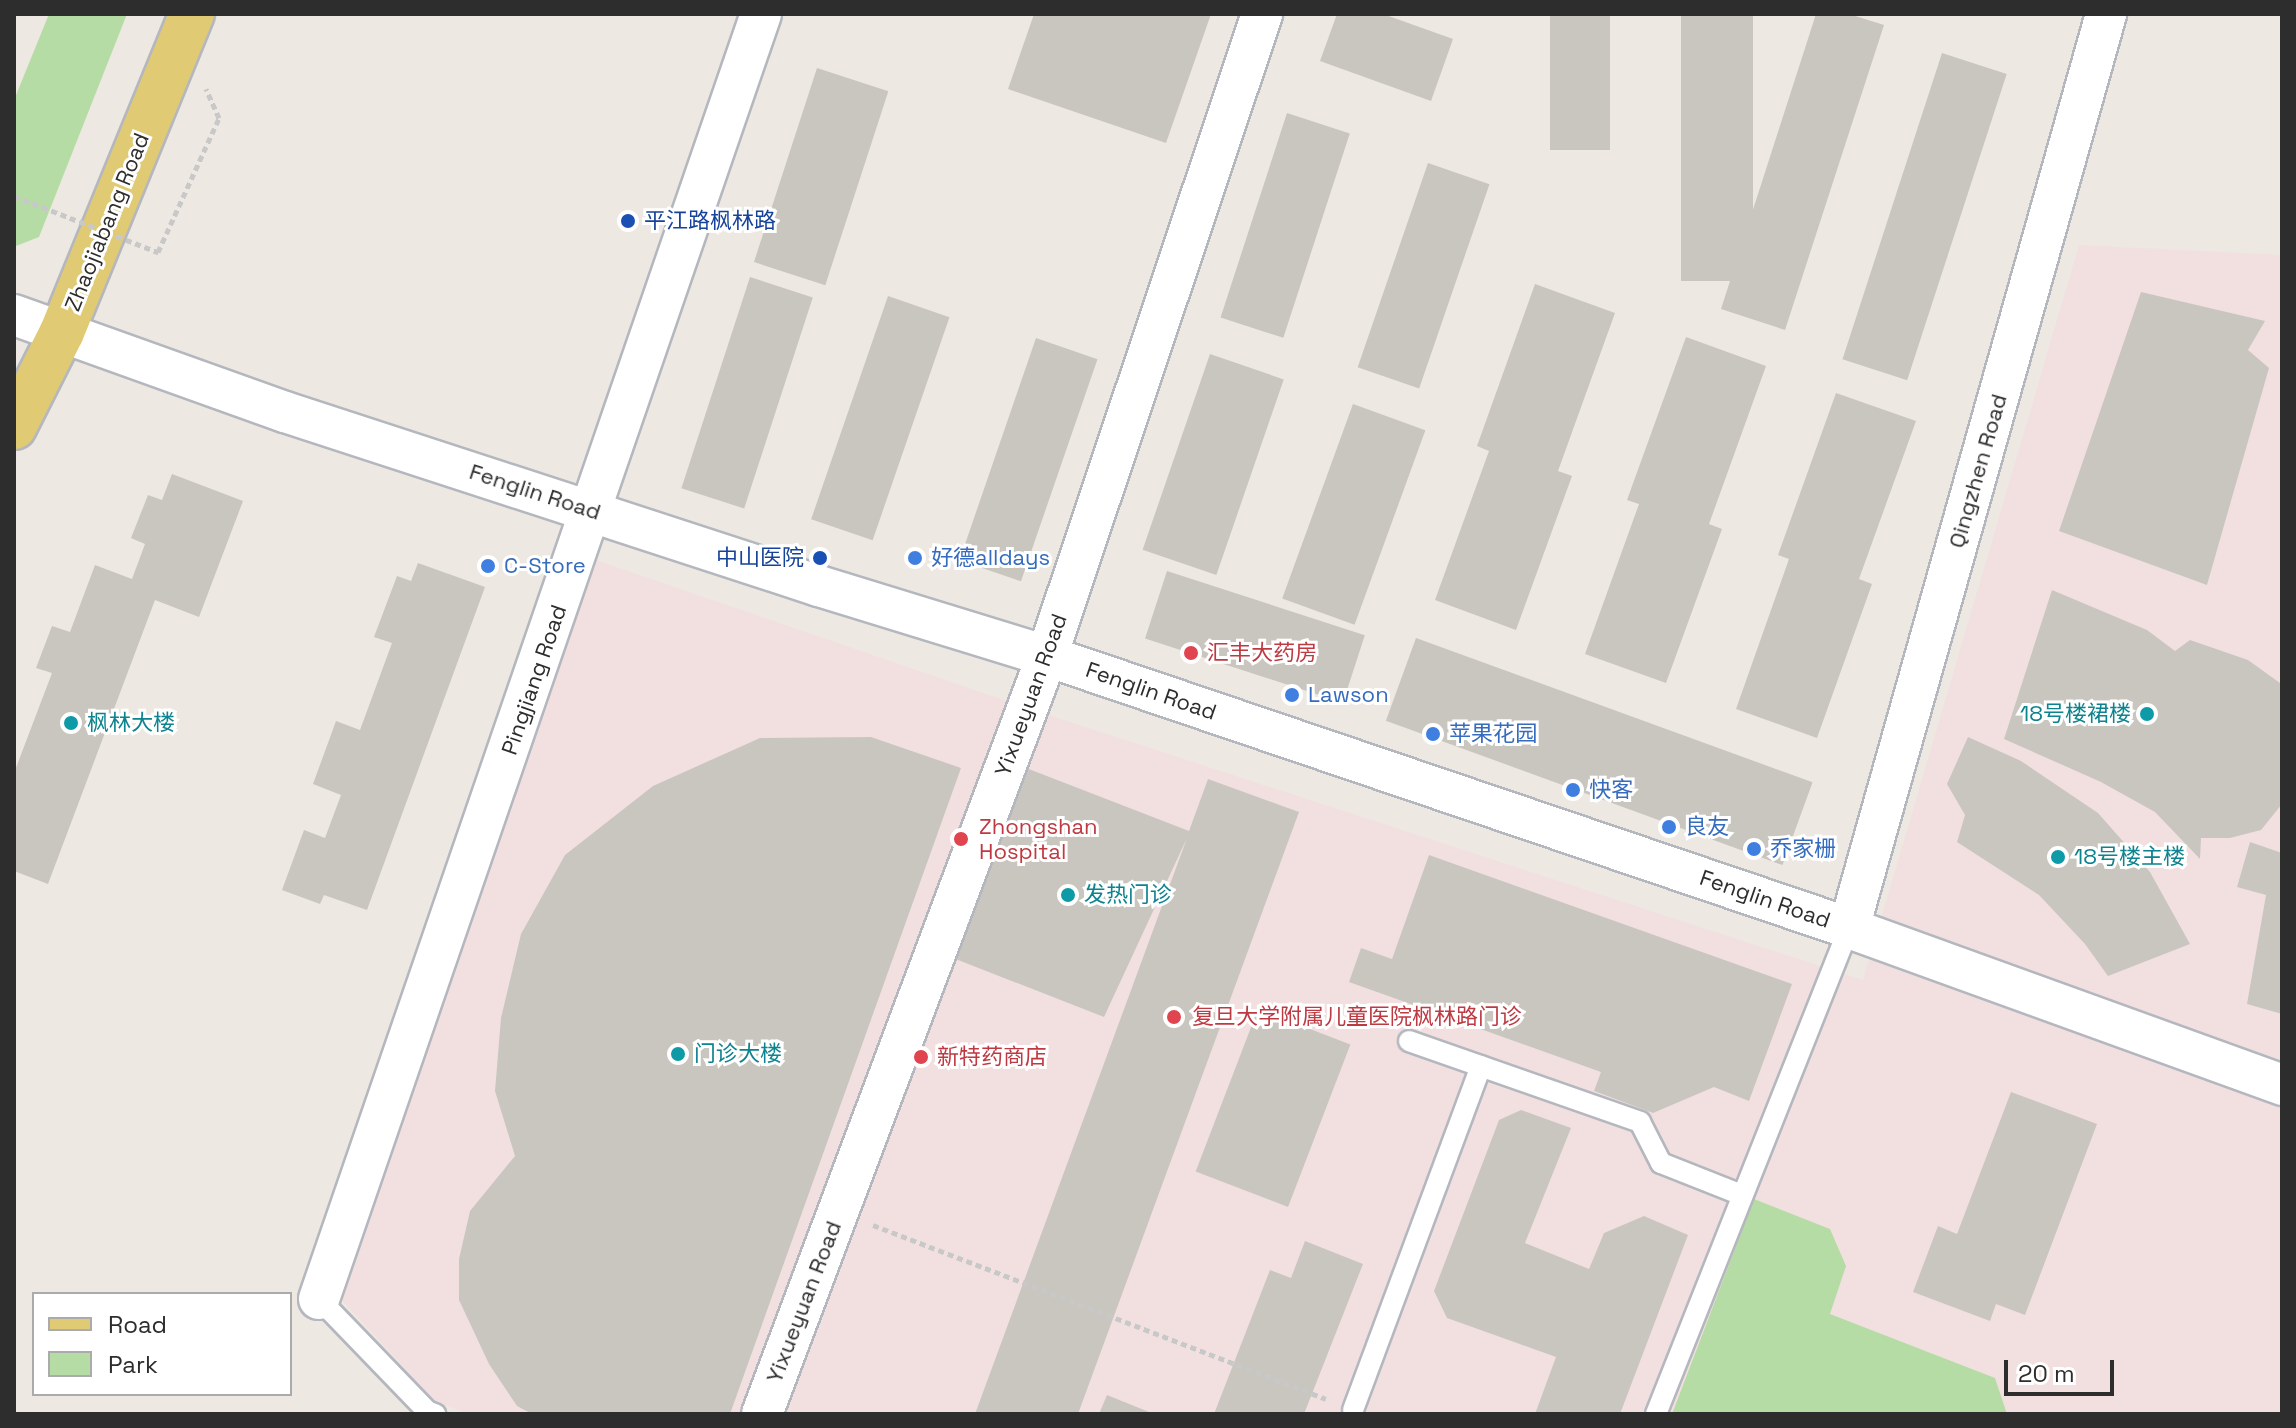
<!DOCTYPE html>
<meta charset="utf-8">
<style>
body{margin:0}
#map{position:relative;width:2296px;height:1428px;overflow:hidden;background:#ede8e1;font-family:"Space Grotesk","Noto Sans SC",sans-serif}
div>[style]{position:absolute}
[style*='--x']{left:calc(var(--x)*1px);top:calc(var(--y)*1px);width:calc(var(--w)*1px);rotate:calc(var(--a)*1deg)}
.medical>*{inset:0;background:#f2e0e1}
.green>*{inset:0;background:#b6dca5}
.building>*{inset:0;background:#c9c6bf;transform-origin:0 0}
.path>*{height:5px;margin-top:-2.5px;transform-origin:0;background:repeating-linear-gradient(90deg,#c8c8c8 0 6px,transparent 0 10px)}
.roads{filter:drop-shadow(2px 0 #b5b7bf) drop-shadow(-2px 0 #b5b7bf) drop-shadow(0 2px #b5b7bf) drop-shadow(0 -2px #b5b7bf)}
.service>*{height:20px;margin:-10px;padding:0 10px;transform-origin:10px;border-radius:10px;background:#fff}
.minor>*{height:40px;margin:-20px;padding:0 20px;transform-origin:20px;border-radius:20px;background:#fff}
.primary>*{height:44px;margin:-22px;padding:0 22px;transform-origin:22px;border-radius:22px;background:#e0ca73}
.path-bridge>*{height:5px;margin-top:-2.5px;transform-origin:0;background:repeating-linear-gradient(90deg,#c8c8c8 0 6px,transparent 0 10px)}
.dots>*{width:22px;height:22px;translate:-50% -50%;box-sizing:border-box;border:4px solid #fff;border-radius:50%}
span{translate:-50% -50%;white-space:nowrap;text-align:center;line-height:1.15;-webkit-text-stroke:6px #fff;paint-order:stroke}
.transit-label{font-size:22px;color:#164399}
.left{translate:0 -50%;text-align:left}
.right{translate:-100% -50%;text-align:right}
.street-label{font-size:22px;color:#2d2d2d}
.shop-label{font-size:22px;color:#366cbe}
.health-label{font-size:22px;color:#be3a42}
.culture-label{font-size:22px;color:#0d838f}
.frame{position:absolute;inset:0;border:16px solid #2d2d2d;pointer-events:none}
.legend{position:absolute;left:32px;top:1292px;width:260px;height:104px;box-sizing:border-box;background:#fff;border:2px solid #ababab;margin:0;padding:10px 14px;list-style:none;font-size:24px;color:#2d2d2d}
.legend li{display:flex;align-items:center;gap:16px;height:40px}
.legend b{width:40px;border:2px solid #ababab}
.scale{position:absolute;left:2004px;top:1360px;width:110px;height:36px;box-sizing:border-box;border:4px solid #2d2d2d;border-top:0;padding-left:10px;font-size:24px;line-height:28px;white-space:nowrap;color:#2d2d2d;-webkit-text-stroke:6px #fff;paint-order:stroke}
</style>
<div id="map">
<div class="medical">
<div style="clip-path:polygon(2079px 245px,2282px 255px,2282px 1414px,468px 1414px,435px 1401px,336px 1294px,590px 558px,1027px 708px,1863px 980px)"></div>
</div>
<div class="green">
<div style="clip-path:polygon(49px 14px,127px 14px,39px 237px,16px 246px,14px 100px)"></div>
<div style="clip-path:polygon(1754px 1199px,1830px 1229px,1846px 1266px,1830px 1314px,1995px 1378px,2007px 1414px,1672px 1414px)"></div>
</div>
<div class="building">
<div style="clip-path:polygon(1034px 14px,1211px 14px,1166px 143px,1008px 89px)"></div>
<div style="clip-path:polygon(1337px 14px,1383px 14px,1453px 39px,1431px 101px,1320px 61px)"></div>
<div style="left:1550px;top:14px;width:60px;height:136px"></div>
<div style="left:1681px;top:14px;width:72px;height:267px"></div>
<div style="clip-path:polygon(1816px 14px,1849px 14px,1884px 25px,1785px 330px,1721px 309px)"></div>
<div style="left:1942px;top:53px;width:68px;height:322px;rotate:18deg"></div>
<div style="left:817px;top:68px;width:75px;height:204px;rotate:18deg"></div>
<div style="left:1287px;top:113px;width:66px;height:215px;rotate:18deg"></div>
<div style="left:1428px;top:163px;width:65px;height:216px;rotate:19deg"></div>
<div style="left:750px;top:277px;width:66px;height:222px;rotate:18deg"></div>
<div style="clip-path:polygon(1535px 284px,1615px 313px,1558px 471px,1572px 476px,1516px 630px,1435px 600px,1489px 451px,1477px 446px)"></div>
<div style="clip-path:polygon(2141px 292px,2265px 321px,2248px 350px,2269px 368px,2207px 585px,2059px 531px)"></div>
<div style="left:888px;top:296px;width:65px;height:236px;rotate:19deg"></div>
<div style="clip-path:polygon(1686px 337px,1766px 366px,1709px 524px,1722px 529px,1666px 683px,1585px 654px,1639px 504px,1627px 500px)"></div>
<div style="left:1036px;top:338px;width:65px;height:235px;rotate:19deg"></div>
<div style="left:1210px;top:354px;width:78px;height:207px;rotate:19deg"></div>
<div style="clip-path:polygon(1836px 393px,1916px 421px,1859px 579px,1872px 584px,1817px 738px,1736px 709px,1789px 559px,1778px 555px)"></div>
<div style="left:1353px;top:404px;width:77px;height:207px;rotate:20deg"></div>
<div style="clip-path:polygon(172px 474px,243px 501px,199px 617px,155px 600px,48px 884px,14px 871px,14px 773px,52px 673px,36px 668px,52px 626px,70px 632px,95px 565px,132px 579px,145px 544px,131px 538px,148px 495px,162px 500px)"></div>
<div style="clip-path:polygon(418px 563px,485px 587px,367px 910px,324px 895px,320px 904px,282px 890px,304px 830px,325px 838px,341px 795px,313px 784px,336px 721px,360px 730px,392px 643px,374px 637px,397px 576px,411px 581px)"></div>
<div style="left:1167px;top:571px;width:208px;height:71px;rotate:18deg"></div>
<div style="clip-path:polygon(2052px 590px,2147px 630px,2175px 651px,2190px 640px,2248px 660px,2280px 683px,2282px 804px,2261px 830px,2230px 838px,2201px 838px,2200px 859px,2155px 812px,2101px 782px,2004px 739px)"></div>
<div style="left:1416px;top:638px;width:422px;height:88px;rotate:20deg"></div>
<div style="clip-path:polygon(871px 737px,961px 768px,730px 1414px,532px 1414px,517px 1406px,489px 1364px,459px 1300px,459px 1259px,470px 1211px,515px 1156px,495px 1091px,501px 1018px,521px 934px,565px 855px,653px 786px,760px 738px)"></div>
<div style="clip-path:polygon(1968px 737px,2021px 761px,2098px 813px,2150px 872px,2190px 944px,2108px 976px,2085px 944px,2039px 895px,1957px 842px,1965px 815px,1947px 784px)"></div>
<div style="clip-path:polygon(1021px 766px,1189px 831px,1208px 779px,1299px 812px,1078px 1414px,975px 1414px,1187px 838px,1104px 1017px,953px 958px)"></div>
<div style="clip-path:polygon(2250px 842px,2282px 853px,2282px 1014px,2247px 1004px,2266px 895px,2237px 887px)"></div>
<div style="clip-path:polygon(1429px 855px,1792px 984px,1749px 1101px,1714px 1087px,1653px 1113px,1594px 1091px,1601px 1072px,1349px 982px,1361px 948px,1392px 959px)"></div>
<div style="left:1258px;top:1009px;width:99px;height:174px;rotate:21deg"></div>
<div style="clip-path:polygon(2011px 1092px,2097px 1124px,2025px 1315px,1996px 1304px,1990px 1321px,1913px 1292px,1938px 1226px,1957px 1234px)"></div>
<div style="clip-path:polygon(1521px 1110px,1571px 1128px,1525px 1243px,1589px 1269px,1604px 1233px,1644px 1216px,1688px 1235px,1620px 1414px,1535px 1414px,1556px 1357px,1447px 1318px,1434px 1291px,1499px 1120px)"></div>
<div style="clip-path:polygon(1305px 1241px,1363px 1264px,1304px 1414px,1214px 1414px,1270px 1270px,1291px 1278px)"></div>
<div style="clip-path:polygon(1107px 1395px,1154px 1414px,1099px 1414px)"></div>
</div>
<div class="path">
<div style="--x:158;--y:252;--w:147;--a:-65.5"></div>
<div style="--x:219;--y:118;--w:32;--a:-114"></div>
<div style="--x:873;--y:1225;--w:485;--a:21"></div>
</div>
<div class="roads">
<div class="service">
<div style="--x:1409;--y:1041;--w:245;--a:19.3"></div>
<div style="--x:1640;--y:1122;--w:46;--a:62.9"></div>
<div style="--x:1661;--y:1163;--w:87;--a:21.6"></div>
<div style="--x:319;--y:1299;--w:156;--a:46"></div>
<div style="--x:427;--y:1411;--w:9;--a:21"></div>
<div style="--x:1353;--y:1410;--w:367;--a:-69.6"></div>
<div style="--x:1656;--y:1414;--w:523;--a:-68.34"></div>
</div>
<div class="minor">
<div style="--x:14;--y:315;--w:288;--a:19.7"></div>
<div style="--x:285;--y:412;--w:562;--a:18.05"></div>
<div style="--x:819;--y:586;--w:239;--a:17.1"></div>
<div style="--x:1047;--y:656;--w:847;--a:18.73"></div>
<div style="--x:1849;--y:928;--w:461;--a:19.9"></div>
<div style="--x:1849;--y:928;--w:949;--a:-74.29"></div>
<div style="--x:319;--y:1299;--w:1359;--a:-71.02"></div>
<div style="--x:762;--y:1414;--w:810;--a:-69.39"></div>
<div style="--x:1047;--y:656;--w:677;--a:-71.48"></div>
</div>
<div class="primary">
<div style="--x:14;--y:427;--w:106;--a:-63.2"></div>
<div style="--x:62;--y:332;--w:344;--a:-67.8"></div>
</div>
</div>
<div class="path-bridge">
<div style="--x:14;--y:196;--w:155;--a:21.3"></div>
</div>
<div class="dots">
<div style="left:628px;top:221px;background:#1a4fb4"></div>
<div style="left:820px;top:558px;background:#1a4fb4"></div>
<div style="left:915px;top:558px;background:#3f7fe0"></div>
<div style="left:488px;top:566px;background:#3f7fe0"></div>
<div style="left:1191px;top:653px;background:#e0444e"></div>
<div style="left:1292px;top:695px;background:#3f7fe0"></div>
<div style="left:2147px;top:714px;background:#0f9aa8"></div>
<div style="left:71px;top:723px;background:#0f9aa8"></div>
<div style="left:1433px;top:734px;background:#3f7fe0"></div>
<div style="left:1573px;top:790px;background:#3f7fe0"></div>
<div style="left:1669px;top:827px;background:#3f7fe0"></div>
<div style="left:961px;top:839px;background:#e0444e"></div>
<div style="left:1754px;top:849px;background:#3f7fe0"></div>
<div style="left:2058px;top:857px;background:#0f9aa8"></div>
<div style="left:1068px;top:895px;background:#0f9aa8"></div>
<div style="left:1174px;top:1017px;background:#e0444e"></div>
<div style="left:678px;top:1054px;background:#0f9aa8"></div>
<div style="left:921px;top:1057px;background:#e0444e"></div>
</div>
<div class="transit-label">
<span class="left" style="left:644px;top:221px">平江路枫林路</span>
<span class="right" style="left:804px;top:558px">中山医院</span>
</div>
<div class="street-label">
<span style="left:107px;top:222px;rotate:-68deg">Zhaojiabang Road</span>
<span style="left:1978px;top:471px;rotate:-74deg">Qingzhen Road</span>
<span style="left:535px;top:492px;rotate:18deg">Fenglin Road</span>
<span style="left:534px;top:680px;rotate:-71deg">Pingjiang Road</span>
<span style="left:1151px;top:691px;rotate:19deg">Fenglin Road</span>
<span style="left:1031px;top:695px;rotate:-70deg">Yixueyuan Road</span>
<span style="left:1765px;top:899px;rotate:19deg">Fenglin Road</span>
<span style="left:804px;top:1302px;rotate:-69deg">Yixueyuan Road</span>
</div>
<div class="shop-label">
<span class="left" style="left:931px;top:558px">好德alldays</span>
<span class="left" style="left:504px;top:566px">C-Store</span>
<span class="left" style="left:1308px;top:695px">Lawson</span>
<span class="left" style="left:1449px;top:734px">苹果花园</span>
<span class="left" style="left:1589px;top:790px">快客</span>
<span class="left" style="left:1685px;top:827px">良友</span>
<span class="left" style="left:1770px;top:849px">乔家栅</span>
</div>
<div class="health-label">
<span class="left" style="left:1207px;top:653px">汇丰大药房</span>
<span class="left" style="left:979px;top:839px">Zhongshan<br>Hospital</span>
<span class="left" style="left:1192px;top:1017px">复旦大学附属儿童医院枫林路门诊</span>
<span class="left" style="left:937px;top:1057px">新特药商店</span>
</div>
<div class="culture-label">
<span class="right" style="left:2131px;top:714px">18号楼裙楼</span>
<span class="left" style="left:87px;top:723px">枫林大楼</span>
<span class="left" style="left:2074px;top:857px">18号楼主楼</span>
<span class="left" style="left:1084px;top:895px">发热门诊</span>
<span class="left" style="left:694px;top:1054px">门诊大楼</span>
</div>
<div class="frame"></div>
<ul class="legend">
<li><b style="height:10px;background:#e0ca73"></b>Road</li>
<li><b style="height:22px;background:#b6dca5"></b>Park</li>
</ul>
<div class="scale">20 m</div>
</div>
